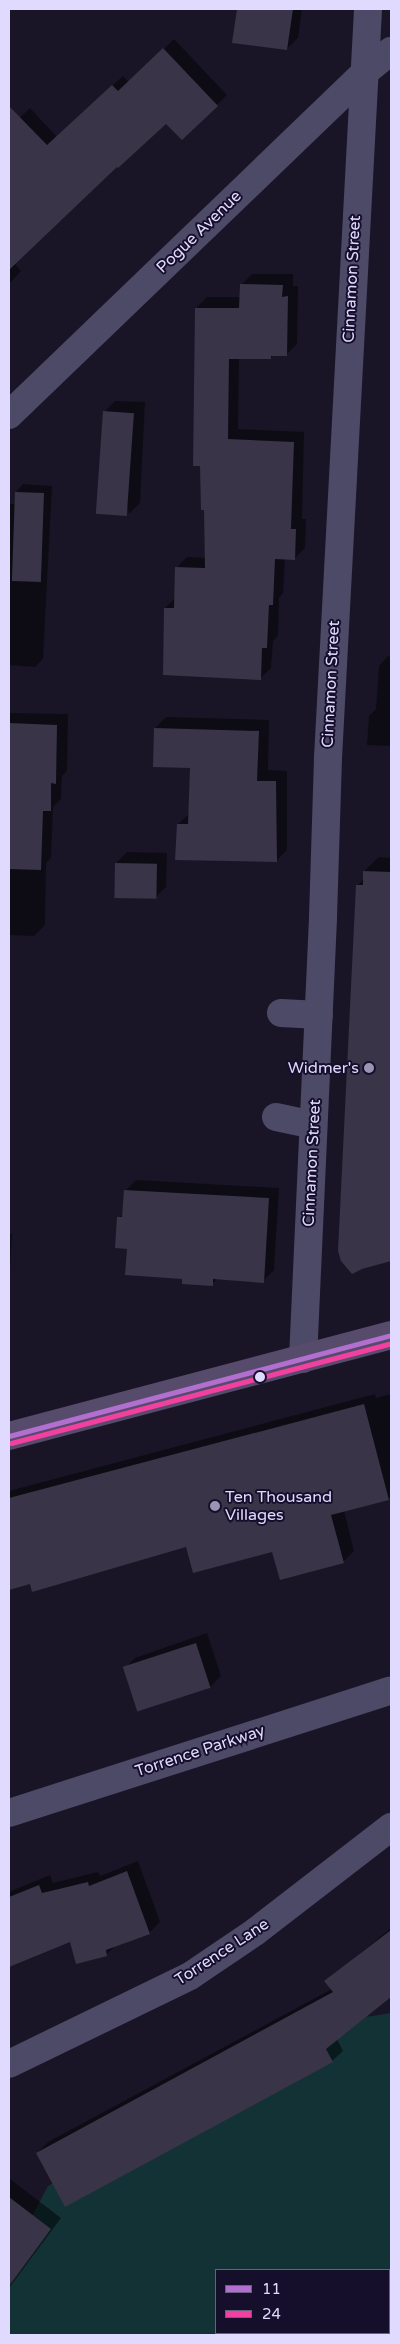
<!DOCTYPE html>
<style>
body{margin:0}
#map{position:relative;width:400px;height:2344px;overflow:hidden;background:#1a1526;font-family:"Varela Round",sans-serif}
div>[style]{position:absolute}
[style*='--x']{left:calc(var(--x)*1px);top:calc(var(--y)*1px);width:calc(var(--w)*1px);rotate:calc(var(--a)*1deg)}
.green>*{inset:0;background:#123235}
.shadow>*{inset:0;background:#0007}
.building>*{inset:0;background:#393447;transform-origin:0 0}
.minor>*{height:28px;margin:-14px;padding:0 14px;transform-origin:14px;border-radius:14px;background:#4d4a67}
.major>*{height:28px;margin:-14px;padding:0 14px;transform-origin:14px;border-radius:14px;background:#574b6b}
.bus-1>*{height:5px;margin:-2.5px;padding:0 2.5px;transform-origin:2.5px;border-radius:2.5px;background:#b36fd0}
.bus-2>*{height:5px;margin:-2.5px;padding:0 2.5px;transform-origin:2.5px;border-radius:2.5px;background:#f240a1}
.dots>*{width:14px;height:14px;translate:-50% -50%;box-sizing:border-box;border:2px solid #160f2c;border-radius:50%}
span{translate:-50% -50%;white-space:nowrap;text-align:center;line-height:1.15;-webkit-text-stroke:4px #160f2c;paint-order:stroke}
.street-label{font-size:16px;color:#e1daff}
.poi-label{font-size:16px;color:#e1daff}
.right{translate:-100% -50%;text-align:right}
.left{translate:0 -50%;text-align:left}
.frame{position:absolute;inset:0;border:10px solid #e1daff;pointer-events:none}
.legend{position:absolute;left:215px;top:2269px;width:175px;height:65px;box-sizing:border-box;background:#160f2c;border:1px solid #676080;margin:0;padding:6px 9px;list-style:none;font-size:15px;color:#e1daff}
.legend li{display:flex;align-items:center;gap:10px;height:25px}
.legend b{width:25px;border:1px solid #676080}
</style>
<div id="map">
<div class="green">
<div style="clip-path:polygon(evenodd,391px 2013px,391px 2335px,9px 2335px,9px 2259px,48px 2186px,327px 2023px,391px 2013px,216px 2270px,389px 2270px,389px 2333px,216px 2333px,216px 2270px)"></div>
</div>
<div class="shadow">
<div style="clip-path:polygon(238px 9px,302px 9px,298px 38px,287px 49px,234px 42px)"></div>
<div style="clip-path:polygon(174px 39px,227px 95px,182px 139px,166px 122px,117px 165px,14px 263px,21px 271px,9px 284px,9px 128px,30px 108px,57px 137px,123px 76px,129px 82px)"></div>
<div style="clip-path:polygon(252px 274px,293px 274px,293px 286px,298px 286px,297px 344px,286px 355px,274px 355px,271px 358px,239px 358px,238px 429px,304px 432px,302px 519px,306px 519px,305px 548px,295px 558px,285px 558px,283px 593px,279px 598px,278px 636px,273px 641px,271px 668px,260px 679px,165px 608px,175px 598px,176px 568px,187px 557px,207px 558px,196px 308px,207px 297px,241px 297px,241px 285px)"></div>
<div style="clip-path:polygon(115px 401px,145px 402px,140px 503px,129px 514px,104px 412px)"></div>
<div style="clip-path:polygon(23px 484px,52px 486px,43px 659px,35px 667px,9px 665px,9px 504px,15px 504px,16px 492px)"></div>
<div style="clip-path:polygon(391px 642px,391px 746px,367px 745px,369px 716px,376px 709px,379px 666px,388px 656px,391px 657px)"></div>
<div style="clip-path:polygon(9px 713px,68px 714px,67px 771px,62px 776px,61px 799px,53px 807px,51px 858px,46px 863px,45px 925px,34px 936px,9px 935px)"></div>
<div style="clip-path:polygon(166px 717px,269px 720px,268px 770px,287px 771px,287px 850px,276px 861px,178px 824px,189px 814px,191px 767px,154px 765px,155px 728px)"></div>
<div style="clip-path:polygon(127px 852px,167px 853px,166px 887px,155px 898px,116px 863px)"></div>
<div style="clip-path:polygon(379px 857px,391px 858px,391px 1260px,362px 1267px,357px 886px,364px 879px,364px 871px)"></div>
<div style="clip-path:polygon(136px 1180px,279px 1188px,274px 1270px,263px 1281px,218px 1278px,212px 1284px,184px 1277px,128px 1248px,119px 1218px,124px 1213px,125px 1191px)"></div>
<div style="clip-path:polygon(9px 1234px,12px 1234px,9px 1287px)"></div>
<div style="clip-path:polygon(375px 1394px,376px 1398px,391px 1394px,391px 1496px,388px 1499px,344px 1510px,354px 1551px,343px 1562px,273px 1550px,187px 1546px,9px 1589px,9px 1491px)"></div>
<div style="clip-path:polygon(207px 1633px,221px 1676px,210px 1687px,125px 1668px,135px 1658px)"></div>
<div style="clip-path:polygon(138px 1861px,160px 1922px,149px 1933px,116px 1945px,107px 1954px,71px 1941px,17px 1962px,9px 1941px,9px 1892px,50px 1875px,53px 1883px,98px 1872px,100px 1876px)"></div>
<div style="clip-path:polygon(391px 1928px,391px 1996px,337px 2039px,343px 2051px,332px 2061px,37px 2153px,48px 2142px,332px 1989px,326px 1981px)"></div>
<div style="clip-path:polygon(10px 2179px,61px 2218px,9px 2288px,9px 2180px)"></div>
<div style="clip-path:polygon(389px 2293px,391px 2293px,391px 2335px,367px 2335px,367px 2333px,389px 2333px)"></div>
</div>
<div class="building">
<div style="clip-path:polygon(237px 9px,293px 9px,287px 50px,232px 43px)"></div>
<div style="clip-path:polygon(163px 48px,218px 106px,182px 140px,166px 124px,118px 168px,117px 167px,9px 270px,9px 106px,47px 145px,112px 85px,118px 91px)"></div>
<div style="clip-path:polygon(240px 284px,283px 285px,282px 297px,288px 296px,287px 356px,271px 356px,271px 359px,229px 359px,228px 439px,294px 442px,291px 529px,296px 529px,295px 560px,275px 559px,273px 605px,269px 605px,267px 648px,262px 648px,261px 680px,163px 675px,164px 608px,174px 608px,175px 567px,205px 568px,204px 510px,201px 510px,200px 466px,193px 466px,195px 308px,239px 308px)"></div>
<div style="left:103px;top:411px;width:31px;height:103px;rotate:4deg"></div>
<div style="left:15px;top:492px;width:29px;height:89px;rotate:2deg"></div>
<div style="clip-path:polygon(9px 723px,57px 725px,56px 784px,51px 783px,51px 811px,43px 811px,41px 870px,9px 869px)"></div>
<div style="clip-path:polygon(154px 728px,259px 731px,257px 781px,276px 781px,277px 862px,175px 860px,177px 824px,188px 824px,190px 768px,153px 767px)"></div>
<div style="left:115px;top:863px;width:42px;height:35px;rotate:1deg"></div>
<div style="clip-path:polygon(363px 871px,391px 872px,391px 1261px,362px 1269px,352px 1274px,341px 1261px,338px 1251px,356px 885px,363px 885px)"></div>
<div style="clip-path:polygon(124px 1190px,269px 1198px,264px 1283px,213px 1279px,213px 1286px,182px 1284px,182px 1279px,125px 1275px,127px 1249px,115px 1248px,117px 1217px,122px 1217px)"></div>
<div style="clip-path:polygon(364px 1404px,389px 1500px,331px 1515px,344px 1563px,280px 1580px,272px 1552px,193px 1573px,186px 1547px,32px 1592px,30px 1584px,9px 1590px,9px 1498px)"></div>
<div style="left:196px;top:1643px;width:47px;height:77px;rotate:72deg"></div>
<div style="clip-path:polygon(127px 1871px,150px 1934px,106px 1950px,107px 1956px,76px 1964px,70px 1942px,9px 1967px,9px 1897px,39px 1885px,42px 1893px,88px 1882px,89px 1886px)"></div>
<div style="clip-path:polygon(391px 1930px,391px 1997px,326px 2049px,333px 2062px,65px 2207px,36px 2153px,333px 1992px,324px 1981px)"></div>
<div style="clip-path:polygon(9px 2197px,51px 2229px,9px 2286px)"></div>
</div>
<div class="minor">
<div style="--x:9;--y:415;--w:496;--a:-43.9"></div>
<div style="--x:366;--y:71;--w:32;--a:-39"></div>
<div style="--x:281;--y:1013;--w:38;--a:3"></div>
<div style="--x:276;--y:1117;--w:38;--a:12"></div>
<div style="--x:303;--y:1359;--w:442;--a:-87.4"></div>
<div style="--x:323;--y:917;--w:159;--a:-88.2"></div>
<div style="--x:328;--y:758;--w:750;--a:-86.94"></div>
<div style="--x:9;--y:1813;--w:401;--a:-17.8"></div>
<div style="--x:9;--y:2064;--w:201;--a:-25.9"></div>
<div style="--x:190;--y:1976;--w:78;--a:-34.1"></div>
<div style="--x:255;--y:1932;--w:172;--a:-37.7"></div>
</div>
<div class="major">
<div style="--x:9;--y:1436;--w:395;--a:-14.8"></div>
</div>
<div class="bus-1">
<div style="--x:9;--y:1436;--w:395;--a:-14.8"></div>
</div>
<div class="bus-2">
<div style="--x:11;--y:1443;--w:393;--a:-14.7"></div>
</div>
<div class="dots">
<div style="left:369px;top:1068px;background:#9b95b3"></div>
<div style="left:260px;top:1377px;background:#e1daff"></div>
<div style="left:215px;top:1506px;background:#9b95b3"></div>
</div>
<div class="street-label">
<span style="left:199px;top:232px;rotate:-44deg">Pogue Avenue</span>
<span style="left:352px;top:279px;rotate:-87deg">Cinnamon Street</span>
<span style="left:331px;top:684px;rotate:-87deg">Cinnamon Street</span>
<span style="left:312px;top:1163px;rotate:-87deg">Cinnamon Street</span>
<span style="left:200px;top:1751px;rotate:-18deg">Torrence Parkway</span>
<span style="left:222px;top:1952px;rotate:-33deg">Torrence Lane</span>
</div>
<div class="poi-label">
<span class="right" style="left:359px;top:1068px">Widmer's</span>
<span class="left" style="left:225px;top:1506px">Ten Thousand<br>Villages</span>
</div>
<div class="frame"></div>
<ul class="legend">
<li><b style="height:6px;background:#b36fd0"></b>11</li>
<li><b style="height:6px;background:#f240a1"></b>24</li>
</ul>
</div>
